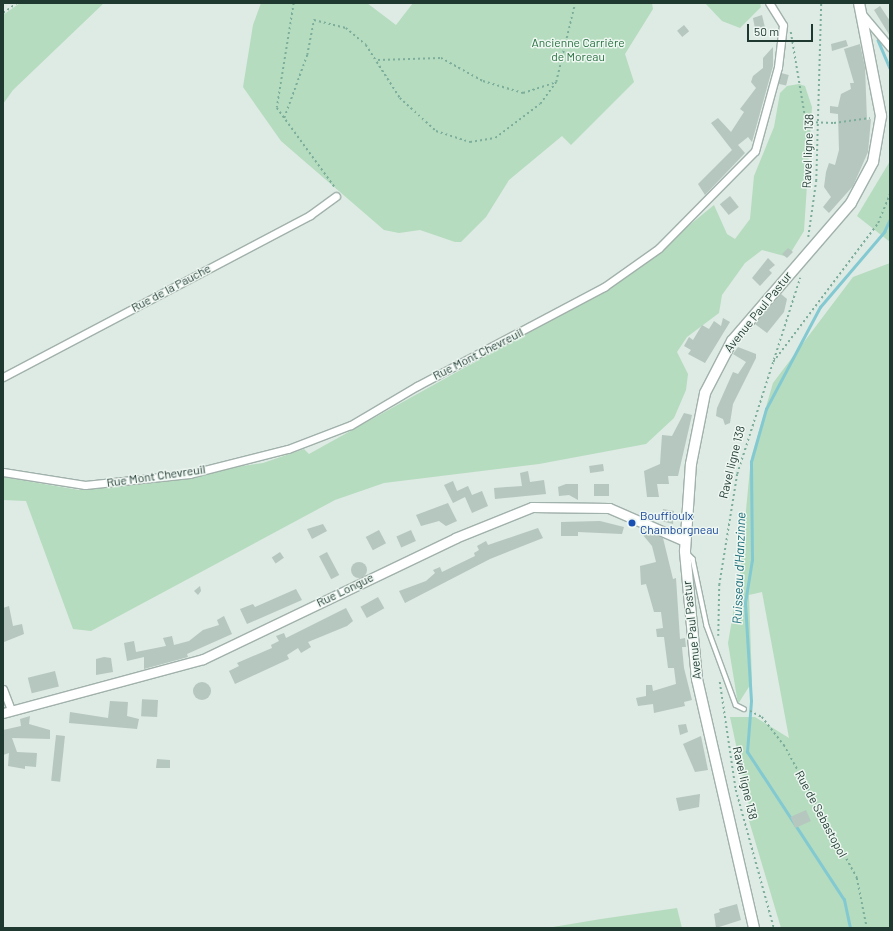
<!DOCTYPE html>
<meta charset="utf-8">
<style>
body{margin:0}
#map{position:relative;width:893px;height:931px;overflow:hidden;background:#deeae4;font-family:Barlow,sans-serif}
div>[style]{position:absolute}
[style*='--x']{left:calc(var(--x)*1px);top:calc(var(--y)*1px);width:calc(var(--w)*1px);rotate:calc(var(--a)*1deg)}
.green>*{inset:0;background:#b5dcbe}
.stream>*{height:2.5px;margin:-1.25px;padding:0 1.25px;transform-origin:1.25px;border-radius:1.25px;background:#83c9d1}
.building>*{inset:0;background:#b6c7bf;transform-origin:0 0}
.round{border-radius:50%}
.path>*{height:1.5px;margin-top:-0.75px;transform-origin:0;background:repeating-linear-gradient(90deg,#7dae9c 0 2px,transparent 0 5px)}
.roads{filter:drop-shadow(1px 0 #a1b1ab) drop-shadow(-1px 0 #a1b1ab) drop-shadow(0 1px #a1b1ab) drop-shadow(0 -1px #a1b1ab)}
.service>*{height:3.5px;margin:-1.75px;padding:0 1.75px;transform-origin:1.75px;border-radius:1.75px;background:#fff}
.minor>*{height:7px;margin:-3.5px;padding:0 3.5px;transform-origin:3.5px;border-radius:3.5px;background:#fff}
.tertiary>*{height:9px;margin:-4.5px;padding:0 4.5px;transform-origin:4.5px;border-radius:4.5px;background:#fff}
.secondary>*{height:10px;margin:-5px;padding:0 5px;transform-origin:5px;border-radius:5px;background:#fff}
.path-bridge>*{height:1.5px;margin-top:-0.75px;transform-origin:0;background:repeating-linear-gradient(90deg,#7dae9c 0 2px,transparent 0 5px)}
.dots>*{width:11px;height:11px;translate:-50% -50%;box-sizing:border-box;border:2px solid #eef7f2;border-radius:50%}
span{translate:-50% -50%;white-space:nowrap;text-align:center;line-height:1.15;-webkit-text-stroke:3px #eef7f2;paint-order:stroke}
.park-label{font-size:12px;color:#297141}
.street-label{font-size:12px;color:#1f3931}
.transit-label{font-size:12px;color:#164399}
.left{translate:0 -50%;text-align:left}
.water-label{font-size:13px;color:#196b76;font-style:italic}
.frame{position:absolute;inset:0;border:4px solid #1f3931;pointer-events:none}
.scale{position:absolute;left:747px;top:24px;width:66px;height:18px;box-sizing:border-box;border:2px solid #1f3931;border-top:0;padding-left:5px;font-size:12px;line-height:14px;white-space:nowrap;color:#1f3931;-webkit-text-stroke:3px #eef7f2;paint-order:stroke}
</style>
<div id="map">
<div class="green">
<div style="clip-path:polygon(20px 3px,104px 3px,13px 90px,3px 104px,3px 15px)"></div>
<div style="clip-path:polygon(261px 3px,367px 3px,396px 25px,413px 3px,652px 3px,653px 9px,625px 54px,634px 82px,571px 145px,562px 136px,509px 180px,486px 217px,461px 242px,455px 242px,420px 230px,399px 233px,384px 230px,281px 141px,243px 87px,253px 25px)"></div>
<div style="clip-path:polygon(705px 3px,760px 3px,761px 7px,740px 28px,722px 21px)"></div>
<div style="clip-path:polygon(799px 84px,805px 86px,812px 107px,804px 231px,788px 257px,762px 250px,745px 263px,722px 295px,719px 313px,687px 337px,677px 352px,688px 374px,686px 390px,674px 418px,646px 444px,539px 464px,384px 483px,335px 500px,91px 631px,73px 629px,26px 501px,3px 500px,3px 477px,79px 490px,263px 463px,304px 449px,309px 454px,621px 281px,714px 205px,727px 234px,735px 239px,750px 219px,754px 176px,774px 127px,780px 93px,787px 86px)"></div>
<div style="clip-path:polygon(890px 161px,890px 242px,857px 216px)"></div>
<div style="clip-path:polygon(890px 263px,890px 928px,781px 928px,747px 814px,749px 805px,730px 717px,755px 717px,789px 738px,762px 592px,749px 595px,752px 682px,738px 704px,728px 643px,740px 573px,751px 458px,773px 383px,853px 277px)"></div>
<div style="clip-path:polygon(677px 908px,682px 928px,547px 928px,601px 919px)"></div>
</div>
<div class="stream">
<div style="--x:878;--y:40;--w:30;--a:67"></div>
<div style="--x:850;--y:928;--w:29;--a:-102"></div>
<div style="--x:844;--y:900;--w:177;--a:-123.2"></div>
<div style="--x:747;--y:752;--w:51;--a:-85.5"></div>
<div style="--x:751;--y:701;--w:98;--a:-93.5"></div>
<div style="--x:745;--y:603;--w:44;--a:-80.8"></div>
<div style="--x:752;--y:560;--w:98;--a:-90.6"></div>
<div style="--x:751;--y:462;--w:55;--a:-74.2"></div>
<div style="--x:766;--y:409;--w:115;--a:-62.1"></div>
<div style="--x:820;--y:307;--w:99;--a:-49.5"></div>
<div style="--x:884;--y:232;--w:14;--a:-65"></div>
</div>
<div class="building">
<div style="clip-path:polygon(880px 6px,890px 21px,890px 36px,874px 10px)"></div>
<div style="clip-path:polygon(762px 15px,766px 32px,756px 34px,753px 18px)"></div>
<div style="left:684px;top:25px;width:8px;height:9px;rotate:50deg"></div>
<div style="clip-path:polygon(846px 40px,848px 46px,832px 51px,831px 44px)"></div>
<div style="clip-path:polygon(860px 44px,865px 67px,867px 120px,871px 119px,868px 152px,853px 186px,829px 213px,823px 207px,831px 197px,824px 187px,826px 172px,829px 163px,835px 165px,839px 150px,838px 114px,830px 113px,830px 106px,838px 107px,841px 94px,851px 89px,850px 83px,854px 83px,844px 49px)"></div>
<div style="clip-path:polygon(773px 47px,773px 66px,752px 142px,748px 137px,738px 145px,745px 153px,705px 195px,698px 184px,732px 150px,711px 123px,718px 118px,731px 132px,744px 112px,740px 109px,756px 88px,751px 82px,753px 76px,763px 68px,763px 58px)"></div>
<div style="left:781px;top:73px;width:8px;height:11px;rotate:14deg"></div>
<div style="left:730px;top:196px;width:14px;height:13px;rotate:51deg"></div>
<div style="clip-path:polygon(788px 248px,793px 252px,787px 258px,782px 254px)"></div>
<div style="clip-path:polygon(768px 258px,775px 265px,769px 270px,772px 273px,760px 286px,752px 278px)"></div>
<div style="clip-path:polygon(781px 294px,787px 299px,784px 312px,767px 333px,755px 324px)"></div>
<div style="clip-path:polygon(723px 318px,730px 322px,705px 363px,688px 354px,691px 350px,684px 346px,689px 337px,693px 340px,702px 325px,709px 329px,714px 321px,721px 326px)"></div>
<div style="clip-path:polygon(738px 347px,756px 354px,756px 358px,733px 404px,730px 423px,725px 425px,723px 419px,716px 416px,717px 408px,733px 372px,738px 374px,746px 362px,733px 354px)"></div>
<div style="clip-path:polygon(684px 413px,692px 415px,678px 476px,668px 476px,669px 484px,657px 484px,659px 497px,647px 497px,644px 471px,660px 464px,662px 435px,672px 436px)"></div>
<div style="left:603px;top:464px;width:7px;height:14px;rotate:82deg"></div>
<div style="clip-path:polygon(528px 471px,530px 482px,544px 480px,546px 494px,495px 499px,494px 488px,522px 486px,520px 473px)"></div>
<div style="clip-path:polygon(453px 481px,457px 491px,468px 486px,472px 495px,482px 491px,488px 506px,472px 513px,465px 497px,453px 503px,444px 485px)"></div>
<div style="clip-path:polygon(566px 484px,578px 484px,578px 500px,569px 495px,559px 496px,558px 487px)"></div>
<div style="left:594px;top:484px;width:15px;height:12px"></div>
<div style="clip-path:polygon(448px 503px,457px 521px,446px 526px,439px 521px,421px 526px,416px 515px)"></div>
<div style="clip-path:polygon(663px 509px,674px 511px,673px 524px,645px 517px,662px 516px)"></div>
<div style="clip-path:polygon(600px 521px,624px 527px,622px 534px,578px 532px,578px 536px,561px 536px,561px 522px)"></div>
<div style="clip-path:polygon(323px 524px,327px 531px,312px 539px,307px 529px)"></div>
<div style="clip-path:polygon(538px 528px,543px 538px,490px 559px,405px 603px,399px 591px,426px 581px,435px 573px,433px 570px,440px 567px,442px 572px,475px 556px,474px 553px,479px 550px,477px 546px,486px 541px,488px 545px)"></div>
<div style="left:379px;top:530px;width:15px;height:15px;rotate:62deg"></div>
<div style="left:411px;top:530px;width:12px;height:16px;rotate:66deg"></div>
<div style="clip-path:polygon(646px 531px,663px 538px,673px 579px,676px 578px,680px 639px,685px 638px,686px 647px,682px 647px,684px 668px,692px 700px,684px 702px,685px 706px,654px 713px,653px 704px,638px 706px,636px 698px,646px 696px,646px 685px,652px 685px,653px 691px,676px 684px,674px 668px,668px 668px,664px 637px,657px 637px,656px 629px,663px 628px,661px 612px,654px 612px,646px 584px,641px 585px,640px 566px,656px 562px,652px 546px,643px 535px)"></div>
<div style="left:280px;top:552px;width:7px;height:10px;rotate:56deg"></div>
<div style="left:327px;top:552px;width:26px;height:9px;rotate:62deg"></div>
<div class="round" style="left:351px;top:562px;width:16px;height:16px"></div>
<div style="clip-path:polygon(200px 586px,201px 591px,198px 595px,194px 591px)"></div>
<div style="clip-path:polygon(296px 589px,302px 600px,247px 624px,240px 609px,253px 604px,255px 607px)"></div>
<div style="left:378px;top:597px;width:13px;height:20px;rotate:61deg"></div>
<div style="clip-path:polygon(9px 606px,13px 626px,22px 624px,24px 634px,4px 642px,3px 608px)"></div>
<div style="clip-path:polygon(346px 608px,353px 621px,347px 626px,308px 642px,311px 647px,301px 653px,298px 648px,287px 655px,289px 659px,235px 684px,229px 671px,239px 666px,237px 663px,272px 648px,271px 645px,279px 641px,276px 636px,284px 633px,286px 638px)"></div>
<div style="clip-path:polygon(224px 616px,232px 634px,187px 654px,188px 657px,144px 669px,144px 657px,127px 661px,124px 643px,134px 641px,136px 652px,166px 646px,163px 638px,172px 636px,174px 645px,189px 641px,203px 630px,219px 625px,217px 620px)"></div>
<div style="clip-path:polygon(104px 657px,111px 658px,113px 672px,96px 675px,96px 659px)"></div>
<div style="left:55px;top:671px;width:16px;height:28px;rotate:76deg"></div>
<div class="round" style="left:193px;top:682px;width:18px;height:18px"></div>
<div style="left:158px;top:700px;width:17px;height:16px;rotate:93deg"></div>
<div style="clip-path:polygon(110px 701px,128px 702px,127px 716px,139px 719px,137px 729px,69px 723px,70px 712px,108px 718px)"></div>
<div style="clip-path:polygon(30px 716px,29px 724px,50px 730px,50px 739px,12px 738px,17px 752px,37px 753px,36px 767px,25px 766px,25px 769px,8px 766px,9px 753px,3px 755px,3px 730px,21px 726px,20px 719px)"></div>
<div style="clip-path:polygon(686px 724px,688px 732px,680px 735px,678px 725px)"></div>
<div style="left:56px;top:735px;width:9px;height:46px;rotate:6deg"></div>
<div style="clip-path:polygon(701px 736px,708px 770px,695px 772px,683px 744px)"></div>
<div style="clip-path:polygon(157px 759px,170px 760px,170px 768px,156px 768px)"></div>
<div style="clip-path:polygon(700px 794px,699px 807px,679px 811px,676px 798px)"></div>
<div style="left:806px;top:810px;width:12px;height:17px;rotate:66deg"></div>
<div style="clip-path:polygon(737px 904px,741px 920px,716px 928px,714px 914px,720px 912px,719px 909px)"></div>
</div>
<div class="path">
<div style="--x:294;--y:3;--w:106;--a:99.2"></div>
<div style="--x:277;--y:108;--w:100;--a:53.9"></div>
<div style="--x:3;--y:13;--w:17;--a:-36"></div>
<div style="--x:791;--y:32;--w:91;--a:80.5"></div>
<div style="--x:378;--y:60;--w:63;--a:-1.8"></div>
<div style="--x:441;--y:58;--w:48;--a:28.7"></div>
<div style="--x:483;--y:81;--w:42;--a:16.7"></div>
<div style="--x:523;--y:93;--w:35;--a:-18"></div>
<div style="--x:284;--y:118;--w:67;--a:-69.9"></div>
<div style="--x:307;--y:55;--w:36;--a:-79"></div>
<div style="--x:314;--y:20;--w:33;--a:14"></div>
<div style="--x:346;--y:28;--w:26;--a:40"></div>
<div style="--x:366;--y:45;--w:63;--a:57.3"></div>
<div style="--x:400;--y:98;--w:49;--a:42.5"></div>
<div style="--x:436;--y:131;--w:36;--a:18"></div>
<div style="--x:470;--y:142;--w:25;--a:-9"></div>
<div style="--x:495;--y:138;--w:56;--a:-37.1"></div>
<div style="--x:540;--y:104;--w:27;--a:-54"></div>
<div style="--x:556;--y:82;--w:81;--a:-76.5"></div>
<div style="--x:834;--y:123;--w:36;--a:-8"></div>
<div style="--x:808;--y:237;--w:57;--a:-81.9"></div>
<div style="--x:816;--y:181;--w:178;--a:-88.4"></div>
<div style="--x:773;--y:362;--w:174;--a:-52.9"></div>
<div style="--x:878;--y:223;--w:31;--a:-68"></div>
<div style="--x:718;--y:636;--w:51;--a:-88.9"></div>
<div style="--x:719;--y:585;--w:112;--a:-80.8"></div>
<div style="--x:737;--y:474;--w:206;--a:-72.2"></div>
<div style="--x:720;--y:682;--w:109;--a:81.6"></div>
<div style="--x:736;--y:790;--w:143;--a:74.6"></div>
<div style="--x:750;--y:711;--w:13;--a:27"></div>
<div style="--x:762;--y:717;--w:36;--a:52"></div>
<div style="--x:784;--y:745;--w:152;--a:61.2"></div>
<div style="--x:857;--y:878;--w:51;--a:78.7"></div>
<div style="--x:777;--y:928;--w:25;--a:0"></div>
</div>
<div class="roads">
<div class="service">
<div style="--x:688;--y:554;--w:7;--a:45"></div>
<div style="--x:693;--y:559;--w:68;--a:78.2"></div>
<div style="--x:707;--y:626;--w:84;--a:69.8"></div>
<div style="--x:736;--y:705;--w:9;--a:27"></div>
</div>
<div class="minor">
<div style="--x:862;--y:14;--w:43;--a:49.7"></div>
<div style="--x:3;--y:377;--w:347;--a:-27.8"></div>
<div style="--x:310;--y:215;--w:32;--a:-36"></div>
<div style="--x:3;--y:472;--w:83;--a:9"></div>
<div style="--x:85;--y:485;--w:105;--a:-6"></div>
<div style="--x:189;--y:474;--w:102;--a:-14.2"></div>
<div style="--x:288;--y:449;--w:67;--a:-20.9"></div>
<div style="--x:351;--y:425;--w:77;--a:-30.6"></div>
<div style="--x:417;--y:386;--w:212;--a:-27.9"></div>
<div style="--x:604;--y:287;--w:67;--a:-35.3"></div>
<div style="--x:659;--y:248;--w:136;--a:-45.3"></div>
<div style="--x:755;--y:151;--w:87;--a:-74.7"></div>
<div style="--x:778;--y:67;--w:42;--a:-83.2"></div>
<div style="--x:783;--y:25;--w:26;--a:-122"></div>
<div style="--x:3;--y:689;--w:22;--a:69"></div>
</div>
<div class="tertiary">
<div style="--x:3;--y:713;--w:207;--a:-15.1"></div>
<div style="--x:203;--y:659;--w:280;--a:-25.6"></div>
<div style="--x:455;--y:538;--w:83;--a:-21.9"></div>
<div style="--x:532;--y:507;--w:77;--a:0.7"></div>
<div style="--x:609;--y:508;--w:83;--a:23.5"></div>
</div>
<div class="secondary">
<div style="--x:754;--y:928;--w:255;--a:-102.9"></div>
<div style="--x:697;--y:679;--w:129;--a:-95.4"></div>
<div style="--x:685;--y:551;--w:87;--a:-86.1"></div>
<div style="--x:691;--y:464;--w:72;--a:-78.8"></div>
<div style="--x:705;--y:393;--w:59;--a:-62.6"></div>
<div style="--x:732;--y:341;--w:182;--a:-49.2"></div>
<div style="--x:851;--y:203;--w:47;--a:-61.8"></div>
<div style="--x:873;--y:162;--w:47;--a:-80.1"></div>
<div style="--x:881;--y:116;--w:115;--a:-101"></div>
</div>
</div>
<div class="path-bridge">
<div style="--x:806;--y:122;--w:28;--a:2"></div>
</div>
<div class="dots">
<div style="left:632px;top:523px;background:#1a4fb4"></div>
</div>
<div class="park-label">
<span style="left:578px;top:50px">Ancienne Carrière<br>de Moreau</span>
</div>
<div class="street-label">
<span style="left:808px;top:151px;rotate:-88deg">Ravel ligne 138</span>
<span style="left:171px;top:288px;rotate:-28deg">Rue de la Pauche</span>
<span style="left:758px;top:312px;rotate:-51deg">Avenue Paul Pastur</span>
<span style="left:478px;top:354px;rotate:-27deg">Rue Mont Chevreuil</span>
<span style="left:732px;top:462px;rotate:-76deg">Ravel ligne 138</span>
<span style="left:156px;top:476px;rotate:-8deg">Rue Mont Chevreuil</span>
<span style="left:345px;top:590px;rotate:-26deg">Rue Longue</span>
<span style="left:692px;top:630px;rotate:-96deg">Avenue Paul Pastur</span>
<span style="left:745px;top:783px;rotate:77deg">Ravel ligne 138</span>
<span style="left:821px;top:814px;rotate:62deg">Rue de Sebastopol</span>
</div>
<div class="transit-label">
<span class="left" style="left:640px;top:523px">Bouffioulx<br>Chamborgneau</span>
</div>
<div class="water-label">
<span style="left:739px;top:568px;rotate:-88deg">Ruisseau d'Hanzinne</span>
</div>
<div class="frame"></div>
<div class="scale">50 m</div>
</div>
